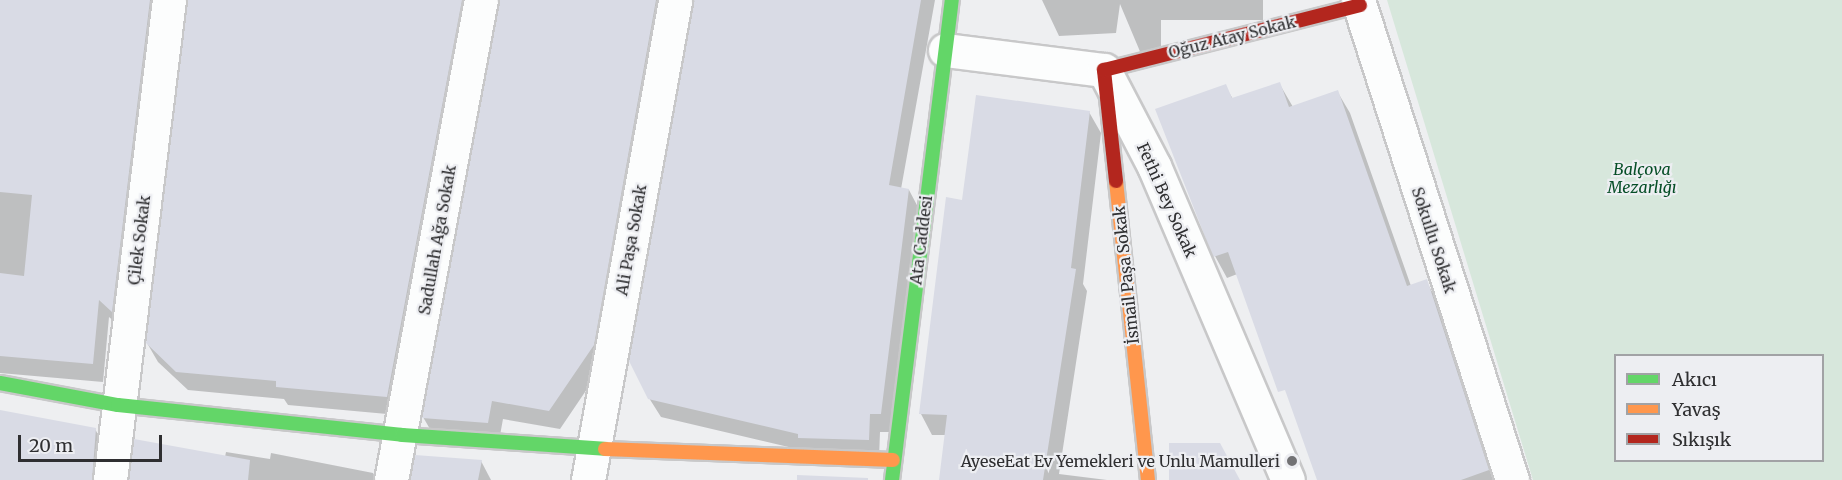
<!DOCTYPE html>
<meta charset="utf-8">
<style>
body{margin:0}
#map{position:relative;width:1842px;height:480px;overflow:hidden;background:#eeeff1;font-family:Merriweather,serif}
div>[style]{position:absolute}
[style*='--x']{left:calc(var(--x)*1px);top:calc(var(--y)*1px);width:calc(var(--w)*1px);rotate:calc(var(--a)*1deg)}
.green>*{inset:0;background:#d7e7dc}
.shadow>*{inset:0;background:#0003}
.building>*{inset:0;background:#d9dbe5}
.roads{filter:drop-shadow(2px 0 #c8c8c9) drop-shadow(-2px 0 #c8c8c9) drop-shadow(0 2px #c8c8c9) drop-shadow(0 -2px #c8c8c9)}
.street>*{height:33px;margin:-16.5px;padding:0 16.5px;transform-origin:16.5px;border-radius:16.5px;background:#fcfdfd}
.fast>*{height:14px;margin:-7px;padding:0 7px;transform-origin:7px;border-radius:7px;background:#63d668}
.slow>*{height:14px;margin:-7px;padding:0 7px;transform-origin:7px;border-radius:7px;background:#ff974d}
.jam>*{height:14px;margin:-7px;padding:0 7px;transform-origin:7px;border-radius:7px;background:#b3261e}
.dots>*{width:16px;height:16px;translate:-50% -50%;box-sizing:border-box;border:3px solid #edeef2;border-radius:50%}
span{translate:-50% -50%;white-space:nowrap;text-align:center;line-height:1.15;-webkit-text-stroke:4.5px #edeef2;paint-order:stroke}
.street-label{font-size:16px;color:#2f2f31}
.park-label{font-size:16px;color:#064e27;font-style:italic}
.poi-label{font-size:16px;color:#2f2f31}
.right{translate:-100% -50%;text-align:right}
.legend{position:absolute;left:1614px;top:354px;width:210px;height:108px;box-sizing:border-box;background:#edeef2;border:2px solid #a1a2a5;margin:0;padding:8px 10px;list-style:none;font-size:18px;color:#2f2f31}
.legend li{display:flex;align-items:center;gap:12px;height:30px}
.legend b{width:30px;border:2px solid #a1a2a5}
.scale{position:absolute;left:18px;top:435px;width:144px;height:27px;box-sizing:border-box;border:3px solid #2f2f31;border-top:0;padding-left:8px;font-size:18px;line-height:21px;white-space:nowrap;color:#2f2f31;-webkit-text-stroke:4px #edeef2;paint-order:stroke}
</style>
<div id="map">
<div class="green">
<div style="clip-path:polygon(evenodd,1387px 0,1842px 0,1842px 480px,1533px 480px,1387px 0,1616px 356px,1822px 356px,1822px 460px,1616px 460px,1616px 356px)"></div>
</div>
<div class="shadow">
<div style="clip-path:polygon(0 0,181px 0,122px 328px,109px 317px,103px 382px,0 373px)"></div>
<div style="clip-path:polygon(183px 0,495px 0,398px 415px,288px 405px,284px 399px,188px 390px,158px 362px,147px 343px,189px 2px)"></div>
<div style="clip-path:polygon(496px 0,689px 0,604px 364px,560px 429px,503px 419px,499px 441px,434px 436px,423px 417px,501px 2px)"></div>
<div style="clip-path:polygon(690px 0,935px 0,901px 189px,909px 190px,919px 209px,891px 432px,880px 432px,879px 459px,831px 457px,661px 417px,649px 398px,695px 2px)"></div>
<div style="clip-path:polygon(1042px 0,1263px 0,1263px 20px,1161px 20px,1161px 57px,1144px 61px,1120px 4px,1116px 33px,1059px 36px)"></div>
<div style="clip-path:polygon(1279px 83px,1293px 107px,1337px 91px,1350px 113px,1411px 286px,1426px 281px,1438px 302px,1496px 480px,1324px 480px,1245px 271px,1227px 278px,1215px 256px,1225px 86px,1233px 99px)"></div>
<div style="clip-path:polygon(1089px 112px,1101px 133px,1083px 284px,1087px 291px,1059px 474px,1107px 480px,950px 480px,946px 435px,932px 435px,921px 414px,948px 198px,963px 201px)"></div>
<div style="clip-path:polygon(0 412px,95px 429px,105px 447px,104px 480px,0 480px)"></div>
<div style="clip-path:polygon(135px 441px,225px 457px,226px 452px,270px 459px,271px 453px,373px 473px,377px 480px,129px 480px)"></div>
<div style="clip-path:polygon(481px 461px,491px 480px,410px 480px)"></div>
</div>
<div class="building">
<div style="clip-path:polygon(0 0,150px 0,112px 312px,99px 300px,93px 364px,0 356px,0 273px,24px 276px,32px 195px,0 192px)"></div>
<div style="clip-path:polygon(187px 0,462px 0,387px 397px,276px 387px,276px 381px,176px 372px,146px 343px)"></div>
<div style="clip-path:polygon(499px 0,656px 0,594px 345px,549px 411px,492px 401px,488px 423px,422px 418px)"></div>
<div style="clip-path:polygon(693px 0,921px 0,889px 185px,909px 189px,881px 414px,870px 414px,869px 440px,798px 438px,798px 434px,648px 399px,629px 361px)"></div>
<div style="clip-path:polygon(1280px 82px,1289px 107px,1338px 90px,1407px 286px,1427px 279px,1489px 470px,1461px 480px,1317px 480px,1285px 390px,1278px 392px,1228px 252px,1213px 257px,1155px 109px,1226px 84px,1232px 98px)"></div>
<div style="clip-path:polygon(976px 95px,1090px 111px,1071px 268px,1076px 269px,1043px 480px,939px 480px,947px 415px,919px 414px,946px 197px,962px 200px)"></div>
<div style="clip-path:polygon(0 410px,96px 428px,92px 480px,0 480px)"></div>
<div style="clip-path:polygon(134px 439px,250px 460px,248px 480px,129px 480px)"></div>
<div style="clip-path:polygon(1169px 443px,1220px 443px,1240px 480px,1169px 480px)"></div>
<div style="clip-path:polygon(415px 455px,482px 460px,478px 480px,410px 480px)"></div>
<div style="clip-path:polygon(797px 475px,868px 478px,868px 480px,797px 480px)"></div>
</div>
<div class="roads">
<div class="street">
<div style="--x:1358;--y:0;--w:504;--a:72.21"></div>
<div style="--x:945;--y:50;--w:160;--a:7.2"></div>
<div style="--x:1104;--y:70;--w:108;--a:62.5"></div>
<div style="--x:1154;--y:166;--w:341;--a:66.9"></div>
<div style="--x:110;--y:480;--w:484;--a:-83"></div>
<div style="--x:391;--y:480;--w:488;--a:-79.4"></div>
<div style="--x:588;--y:480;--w:488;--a:-79.7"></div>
</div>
<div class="fast">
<div style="--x:0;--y:383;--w:120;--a:10.6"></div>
<div style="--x:118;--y:405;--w:286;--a:6"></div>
<div style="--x:402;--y:435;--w:203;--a:3.9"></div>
<div style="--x:892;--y:480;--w:484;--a:-82.9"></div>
</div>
<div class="slow">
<div style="--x:1116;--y:181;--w:301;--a:83.9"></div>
<div style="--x:605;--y:449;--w:288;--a:2.2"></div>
</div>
<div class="jam">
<div style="--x:1116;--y:181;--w:112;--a:-96.2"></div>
<div style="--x:1104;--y:70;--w:264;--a:-14.2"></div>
</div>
</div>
<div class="dots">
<div style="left:1292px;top:461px;background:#727274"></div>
</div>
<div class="street-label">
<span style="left:1232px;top:37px;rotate:-14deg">Oğuz Atay Sokak</span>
<span style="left:1167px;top:200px;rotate:66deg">Fethi Bey Sokak</span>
<span style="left:139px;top:240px;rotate:-83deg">Çilek Sokak</span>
<span style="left:437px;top:240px;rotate:-80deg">Sadullah Ağa Sokak</span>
<span style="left:631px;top:240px;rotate:-80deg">Ali Paşa Sokak</span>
<span style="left:921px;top:240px;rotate:-83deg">Ata Caddesi</span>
<span style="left:1434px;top:240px;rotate:72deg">Sokullu Sokak</span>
<span style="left:1126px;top:275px;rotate:-96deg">İsmail Paşa Sokak</span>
</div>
<div class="park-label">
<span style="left:1642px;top:178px">Balçova<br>Mezarlığı</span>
</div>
<div class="poi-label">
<span class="right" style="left:1280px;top:461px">AyeseEat Ev Yemekleri ve Unlu Mamulleri</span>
</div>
<ul class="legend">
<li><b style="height:8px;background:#63d668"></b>Akıcı</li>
<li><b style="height:8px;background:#ff974d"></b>Yavaş</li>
<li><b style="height:8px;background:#b3261e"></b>Sıkışık</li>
</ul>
<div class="scale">20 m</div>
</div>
